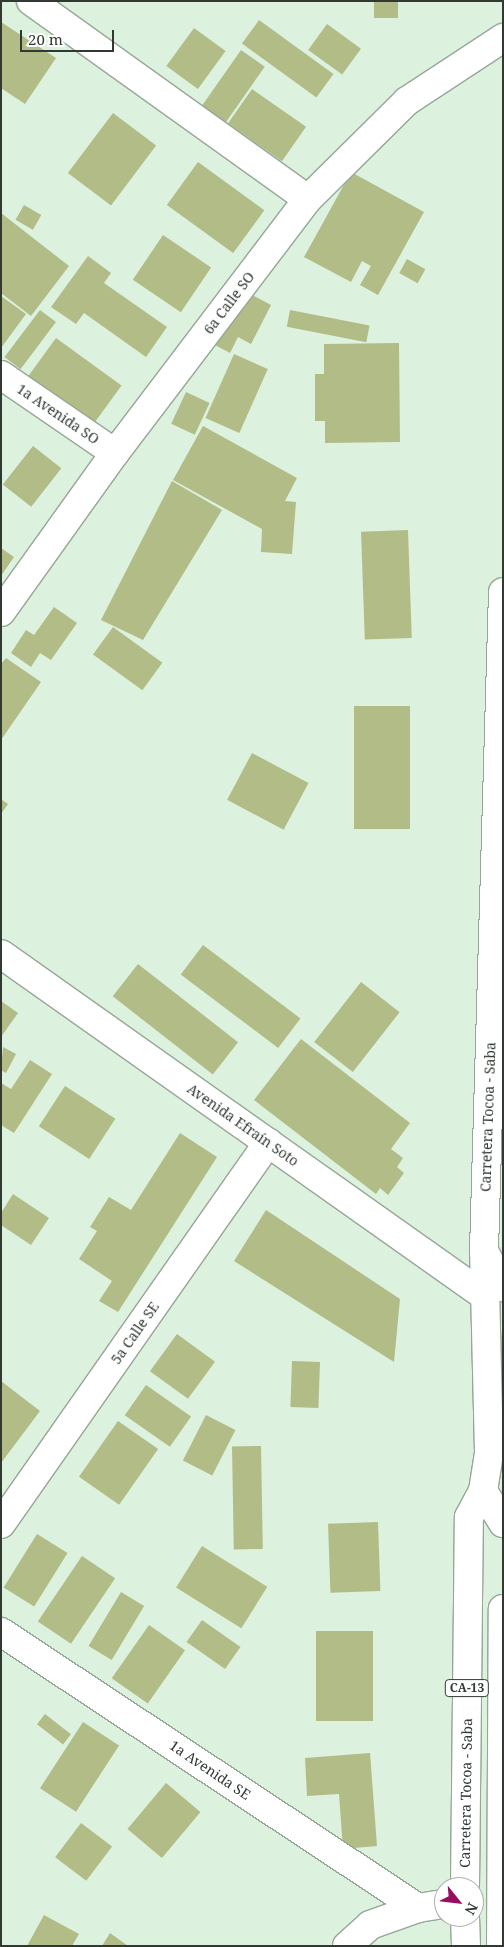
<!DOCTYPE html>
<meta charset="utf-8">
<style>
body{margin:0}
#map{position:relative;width:504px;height:1947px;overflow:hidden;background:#ddf1df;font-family:"Noto Serif",serif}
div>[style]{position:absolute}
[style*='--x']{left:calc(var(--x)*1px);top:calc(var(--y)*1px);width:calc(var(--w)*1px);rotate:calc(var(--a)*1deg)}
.green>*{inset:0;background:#efd8aa}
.building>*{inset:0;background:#b2bc87;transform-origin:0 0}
.roads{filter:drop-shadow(1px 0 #95a797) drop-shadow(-1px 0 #95a797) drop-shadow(0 1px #95a797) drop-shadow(0 -1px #95a797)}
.minor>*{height:28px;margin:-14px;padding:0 14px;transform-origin:14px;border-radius:14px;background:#fff}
.major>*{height:28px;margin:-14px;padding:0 14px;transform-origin:14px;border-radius:14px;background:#fff}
span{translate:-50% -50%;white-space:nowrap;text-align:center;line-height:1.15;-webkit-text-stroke:4px #fff;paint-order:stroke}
.shield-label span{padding:1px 4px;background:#fff;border:1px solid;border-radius:4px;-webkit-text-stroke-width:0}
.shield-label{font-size:12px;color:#313932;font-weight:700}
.street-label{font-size:14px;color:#313932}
.frame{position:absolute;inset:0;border:2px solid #313932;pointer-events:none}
.north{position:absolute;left:434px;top:1877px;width:50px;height:50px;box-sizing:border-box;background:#fff;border:1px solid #adb0ad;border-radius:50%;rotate:119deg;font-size:14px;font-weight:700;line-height:20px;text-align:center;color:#313932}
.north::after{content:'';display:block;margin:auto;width:18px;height:22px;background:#970e64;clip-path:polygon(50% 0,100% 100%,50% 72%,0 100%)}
.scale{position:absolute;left:20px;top:30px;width:94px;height:22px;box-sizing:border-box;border:2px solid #313932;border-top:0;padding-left:6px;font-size:15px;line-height:18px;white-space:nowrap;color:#313932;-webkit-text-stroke:4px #fff;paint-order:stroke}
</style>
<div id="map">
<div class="green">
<div style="clip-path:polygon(495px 1328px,503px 1337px,503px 1402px)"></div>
</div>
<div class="building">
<div style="left:374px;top:1px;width:24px;height:17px"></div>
<div style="left:259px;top:20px;width:92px;height:29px;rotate:36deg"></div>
<div style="clip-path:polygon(1px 22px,56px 58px,25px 104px,1px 88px)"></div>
<div style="left:327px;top:24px;width:42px;height:32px;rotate:36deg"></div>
<div style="left:194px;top:28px;width:39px;height:47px;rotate:36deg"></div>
<div style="left:241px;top:50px;width:29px;height:69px;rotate:35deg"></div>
<div style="left:252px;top:89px;width:66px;height:42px;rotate:35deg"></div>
<div style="left:113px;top:113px;width:54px;height:75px;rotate:37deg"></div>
<div style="left:198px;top:162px;width:82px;height:53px;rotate:36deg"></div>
<div style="clip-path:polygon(351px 172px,424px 212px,378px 295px,360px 285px,371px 266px,362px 261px,351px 282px,304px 257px)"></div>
<div style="left:24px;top:205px;width:20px;height:17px;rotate:30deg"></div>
<div style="clip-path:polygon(1px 213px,69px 266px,31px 316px,1px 293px)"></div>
<div style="left:163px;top:235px;width:58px;height:54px;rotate:34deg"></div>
<div style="clip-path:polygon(88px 256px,111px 273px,104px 283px,167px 327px,146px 357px,84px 313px,76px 324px,51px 307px)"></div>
<div style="left:407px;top:259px;width:21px;height:16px;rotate:29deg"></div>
<div style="clip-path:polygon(241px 289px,271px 305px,251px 344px,238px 337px,230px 353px,213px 344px)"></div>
<div style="clip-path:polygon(1px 296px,26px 314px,1px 348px)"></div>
<div style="left:40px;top:310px;width:20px;height:59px;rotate:37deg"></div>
<div style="left:290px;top:310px;width:81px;height:17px;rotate:11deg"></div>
<div style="left:56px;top:338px;width:81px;height:51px;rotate:36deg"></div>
<div style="clip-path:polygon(399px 343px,400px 442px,325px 443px,325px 421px,315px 421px,315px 374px,324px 374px,324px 344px)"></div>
<div style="left:234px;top:354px;width:37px;height:70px;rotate:24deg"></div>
<div style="left:186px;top:392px;width:26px;height:35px;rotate:25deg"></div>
<div style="clip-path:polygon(203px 426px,297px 478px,285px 501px,296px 502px,292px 554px,261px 552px,262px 529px,173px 480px)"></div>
<div style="left:33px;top:446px;width:36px;height:49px;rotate:38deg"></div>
<div style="clip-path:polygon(172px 481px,222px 510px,143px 640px,101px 620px)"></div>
<div style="left:408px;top:530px;width:108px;height:47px;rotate:88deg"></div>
<div style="clip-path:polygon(1px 548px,14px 557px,1px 576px)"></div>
<div style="clip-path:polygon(54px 607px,77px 623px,51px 660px,40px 653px,31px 667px,11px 653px,26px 630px,34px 635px)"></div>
<div style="left:113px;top:627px;width:61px;height:34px;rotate:36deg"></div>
<div style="clip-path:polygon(6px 658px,41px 682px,1px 740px,1px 664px)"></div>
<div style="left:354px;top:706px;width:56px;height:123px"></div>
<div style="left:252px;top:753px;width:64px;height:53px;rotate:28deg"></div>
<div style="clip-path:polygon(1px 799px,8px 804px,1px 814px)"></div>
<div style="left:203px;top:945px;width:122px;height:37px;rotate:37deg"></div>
<div style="left:138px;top:964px;width:127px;height:41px;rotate:38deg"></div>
<div style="left:361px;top:982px;width:49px;height:76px;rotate:38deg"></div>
<div style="clip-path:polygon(1px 1001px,18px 1013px,1px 1037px)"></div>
<div style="clip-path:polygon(301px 1039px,410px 1123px,391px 1149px,403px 1158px,397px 1167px,404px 1173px,388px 1195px,380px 1188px,376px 1194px,254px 1100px)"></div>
<div style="clip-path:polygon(3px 1047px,16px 1054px,6px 1073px,1px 1070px)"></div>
<div style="clip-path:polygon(30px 1060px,52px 1074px,14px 1133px,1px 1125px,1px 1083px,11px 1089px)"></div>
<div style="left:65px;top:1086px;width:60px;height:48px;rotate:33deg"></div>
<div style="clip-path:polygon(180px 1133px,217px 1157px,118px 1312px,99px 1301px,112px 1281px,79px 1259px,97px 1231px,90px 1227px,109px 1197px,131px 1210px)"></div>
<div style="clip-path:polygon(13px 1194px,49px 1218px,31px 1245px,1px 1225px,1px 1213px)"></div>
<div style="clip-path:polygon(266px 1210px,400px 1299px,394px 1362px,234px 1261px)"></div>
<div style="left:177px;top:1334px;width:47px;height:46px;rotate:36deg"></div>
<div style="left:292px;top:1361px;width:28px;height:46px;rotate:2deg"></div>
<div style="clip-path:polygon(1px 1381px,40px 1411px,1px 1463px)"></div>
<div style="left:146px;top:1385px;width:55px;height:37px;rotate:35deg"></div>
<div style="left:206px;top:1415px;width:33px;height:51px;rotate:27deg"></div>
<div style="left:118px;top:1421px;width:49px;height:68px;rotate:35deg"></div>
<div style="left:261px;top:1446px;width:103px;height:29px;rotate:89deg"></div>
<div style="left:378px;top:1522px;width:69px;height:50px;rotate:88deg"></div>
<div style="left:37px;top:1534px;width:36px;height:63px;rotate:32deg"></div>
<div style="left:202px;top:1546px;width:77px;height:49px;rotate:32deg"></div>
<div style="left:82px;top:1556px;width:40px;height:79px;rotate:34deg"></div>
<div style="left:121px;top:1592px;width:27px;height:63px;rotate:31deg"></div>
<div style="left:202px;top:1620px;width:47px;height:27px;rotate:35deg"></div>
<div style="left:149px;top:1625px;width:44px;height:65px;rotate:35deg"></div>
<div style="left:316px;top:1631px;width:57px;height:90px"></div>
<div style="left:45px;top:1714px;width:33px;height:13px;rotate:38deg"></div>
<div style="left:83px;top:1722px;width:43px;height:79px;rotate:33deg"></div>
<div style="clip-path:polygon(370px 1753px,377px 1846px,343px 1849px,339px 1794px,307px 1796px,305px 1758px)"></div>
<div style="left:166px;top:1783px;width:45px;height:60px;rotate:40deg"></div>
<div style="left:81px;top:1823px;width:39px;height:43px;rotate:37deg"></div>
<div style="clip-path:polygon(44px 1915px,79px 1934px,72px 1946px,27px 1946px)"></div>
<div style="clip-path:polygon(110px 1933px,128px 1946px,102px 1946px)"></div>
</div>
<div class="roads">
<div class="minor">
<div style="--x:31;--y:1;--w:340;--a:35.6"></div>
<div style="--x:1;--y:375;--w:138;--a:34.4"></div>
<div style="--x:1;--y:612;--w:196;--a:-54.4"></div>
<div style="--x:115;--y:453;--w:319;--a:-52.8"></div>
<div style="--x:308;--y:199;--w:139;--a:-44.7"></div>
<div style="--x:407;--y:101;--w:115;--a:-33.3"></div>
<div style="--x:1;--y:954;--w:593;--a:35.25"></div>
<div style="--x:484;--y:1251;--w:41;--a:62.2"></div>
<div style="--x:1;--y:1524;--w:466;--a:-55"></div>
<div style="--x:1;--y:1632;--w:500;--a:33.5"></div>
<div style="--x:347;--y:1946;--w:31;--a:-42"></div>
<div style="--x:370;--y:1925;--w:51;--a:-19.5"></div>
<div style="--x:418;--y:1908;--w:26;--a:-9"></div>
</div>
<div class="major">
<div style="--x:483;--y:1491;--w:38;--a:58"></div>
<div style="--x:465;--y:1887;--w:370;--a:-89.4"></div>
<div style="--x:469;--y:1517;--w:30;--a:-62"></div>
<div style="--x:483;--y:1491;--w:39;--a:-81"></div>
<div style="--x:489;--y:1452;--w:201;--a:-91.4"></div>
<div style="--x:484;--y:1251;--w:659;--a:-88.35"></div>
<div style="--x:465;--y:1917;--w:29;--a:88"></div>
<div style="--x:501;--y:1946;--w:337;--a:-89.7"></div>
</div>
</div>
<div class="shield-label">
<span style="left:467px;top:1688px">CA-13</span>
</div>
<div class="street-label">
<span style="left:229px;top:303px;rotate:-53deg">6a Calle SO</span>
<span style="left:58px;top:414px;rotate:34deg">1a Avenida SO</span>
<span style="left:488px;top:1117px;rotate:-88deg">Carretera Tocoa - Saba</span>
<span style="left:243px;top:1125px;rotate:35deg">Avenida Efraín Soto</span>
<span style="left:135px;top:1333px;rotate:-55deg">5a Calle SE</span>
<span style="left:210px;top:1770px;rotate:34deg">1a Avenida SE</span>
<span style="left:466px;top:1793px;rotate:-89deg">Carretera Tocoa - Saba</span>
</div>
<div class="frame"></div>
<div class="north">N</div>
<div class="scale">20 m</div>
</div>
